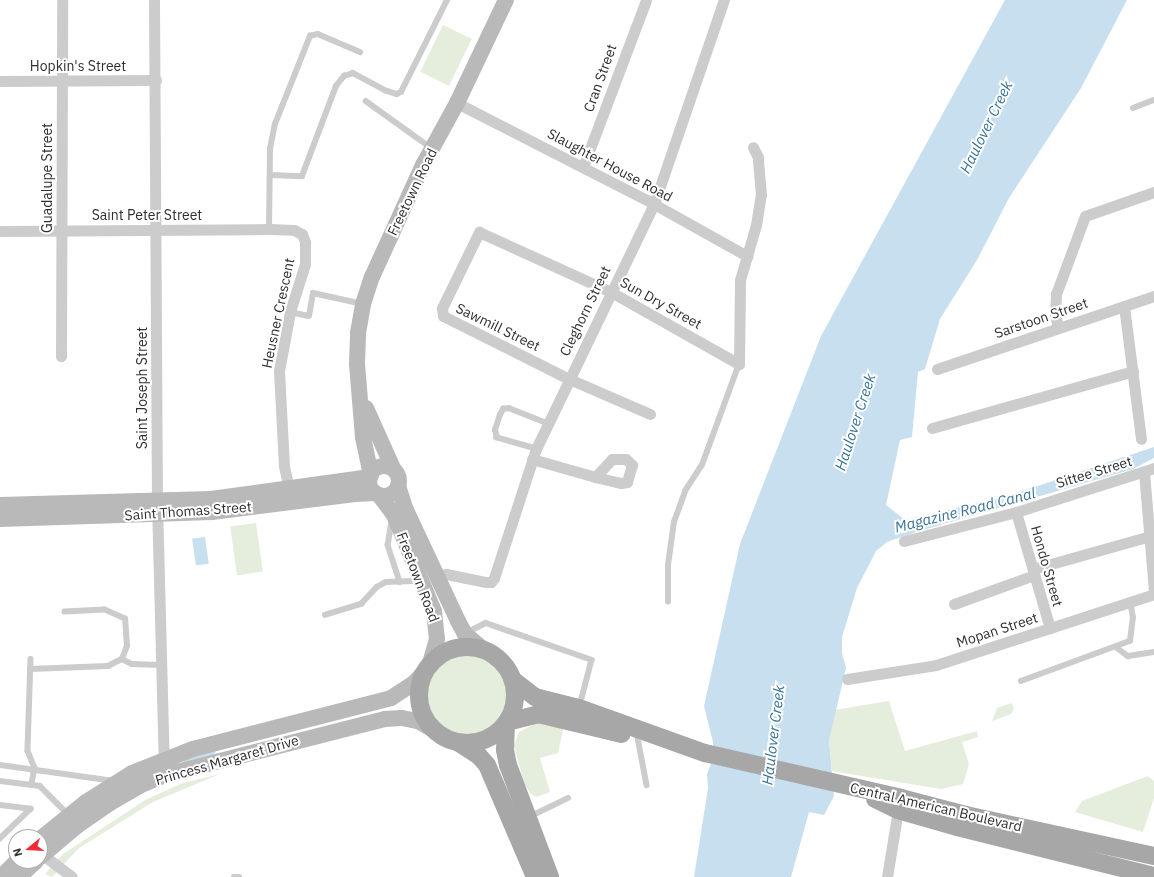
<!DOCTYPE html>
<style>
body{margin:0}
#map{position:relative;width:1154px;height:877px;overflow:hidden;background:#fff;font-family:"IBM Plex Sans",sans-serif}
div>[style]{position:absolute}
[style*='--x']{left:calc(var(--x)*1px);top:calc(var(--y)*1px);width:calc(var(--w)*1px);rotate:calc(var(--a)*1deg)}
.green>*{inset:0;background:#e5eddc;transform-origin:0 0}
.round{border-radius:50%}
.water>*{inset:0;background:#c7dfee;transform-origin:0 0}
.canal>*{height:12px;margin:-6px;padding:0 6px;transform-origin:6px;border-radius:6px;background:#c7dfee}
.lane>*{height:5.5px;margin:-2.75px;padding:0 2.75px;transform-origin:2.75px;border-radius:2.75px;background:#ccc}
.street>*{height:11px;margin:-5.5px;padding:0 5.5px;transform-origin:5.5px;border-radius:5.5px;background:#ccc}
.secondary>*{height:16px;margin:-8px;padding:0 8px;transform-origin:8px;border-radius:8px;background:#b9b9b9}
.secondary>.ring{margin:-8px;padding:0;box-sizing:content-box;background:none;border:16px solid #b9b9b9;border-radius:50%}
.primary>*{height:18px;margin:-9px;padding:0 9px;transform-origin:9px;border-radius:9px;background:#a7a7a7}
.primary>.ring{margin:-9px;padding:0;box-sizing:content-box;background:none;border:18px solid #a7a7a7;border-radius:50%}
span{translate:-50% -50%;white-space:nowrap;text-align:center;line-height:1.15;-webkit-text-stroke:4px #fff;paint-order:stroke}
.street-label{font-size:14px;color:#2f2f2f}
.water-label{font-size:15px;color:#387296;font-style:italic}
.north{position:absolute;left:8px;top:829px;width:40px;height:40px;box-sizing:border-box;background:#fff;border:1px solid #acacac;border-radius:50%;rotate:252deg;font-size:11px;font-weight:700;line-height:16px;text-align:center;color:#2f2f2f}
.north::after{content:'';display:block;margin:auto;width:14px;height:18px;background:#f02837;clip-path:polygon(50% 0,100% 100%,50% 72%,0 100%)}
</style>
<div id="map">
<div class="green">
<div style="left:443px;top:25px;width:32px;height:52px;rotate:26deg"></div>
<div style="left:256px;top:523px;width:49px;height:26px;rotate:82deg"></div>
<div class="round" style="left:425px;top:655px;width:82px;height:82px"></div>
<div style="clip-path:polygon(889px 701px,905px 751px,977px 731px,978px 737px,962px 742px,969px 764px,963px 784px,941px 789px,832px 771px,829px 740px,834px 710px)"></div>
<div style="clip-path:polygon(1012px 703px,1014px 709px,1011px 714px,992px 721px,997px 708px)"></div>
<div style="clip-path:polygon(542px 720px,564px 725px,558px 753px,540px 758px,550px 792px,536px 797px,530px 793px,524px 783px,514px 746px,519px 732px)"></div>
<div style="clip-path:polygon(220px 774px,153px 802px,79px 848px,52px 877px,45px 874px,63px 854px,147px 799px,183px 783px)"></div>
<div style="clip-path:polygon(1148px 776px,1154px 781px,1154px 798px,1143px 832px,1075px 812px,1082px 801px)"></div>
</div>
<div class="water">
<div style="clip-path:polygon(1005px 0,1127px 0,1081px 88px,1009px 198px,977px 260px,940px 319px,925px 369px,918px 372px,912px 437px,900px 440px,886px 505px,905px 520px,1008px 496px,1154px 447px,1154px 458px,1133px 469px,916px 532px,887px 542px,876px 551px,857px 588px,842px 637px,842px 653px,846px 668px,829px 740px,834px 796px,824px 815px,809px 812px,791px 877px,694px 877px,708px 788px,707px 774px,713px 758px,713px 742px,704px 706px,740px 544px,821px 336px)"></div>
<div style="left:205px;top:537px;width:27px;height:13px;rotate:82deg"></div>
</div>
<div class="canal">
<div style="--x:189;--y:760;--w:23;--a:-25"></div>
</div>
<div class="lane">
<div style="--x:366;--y:101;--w:79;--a:35.7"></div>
<div style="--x:1133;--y:108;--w:22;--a:-21"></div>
<div style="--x:270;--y:175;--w:32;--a:2"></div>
<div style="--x:302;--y:176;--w:96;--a:-69.3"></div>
<div style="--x:336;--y:86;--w:13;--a:-51"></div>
<div style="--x:344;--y:76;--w:9;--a:-18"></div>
<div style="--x:353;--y:73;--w:38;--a:28"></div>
<div style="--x:387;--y:91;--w:10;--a:17"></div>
<div style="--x:397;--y:94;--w:4;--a:-27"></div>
<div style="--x:401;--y:92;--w:103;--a:-63.4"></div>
<div style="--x:269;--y:229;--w:80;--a:-89.3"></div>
<div style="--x:270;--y:149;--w:25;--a:-79"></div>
<div style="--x:275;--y:124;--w:95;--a:-68.3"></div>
<div style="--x:310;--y:36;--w:8;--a:-14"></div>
<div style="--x:318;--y:34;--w:46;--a:23.2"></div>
<div style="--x:290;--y:312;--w:19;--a:12"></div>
<div style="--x:309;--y:316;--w:23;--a:-80"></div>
<div style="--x:313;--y:293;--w:51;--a:12.4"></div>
<div style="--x:536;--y:449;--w:41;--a:-164.2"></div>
<div style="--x:497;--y:438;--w:8;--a:-104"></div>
<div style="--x:495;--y:430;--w:16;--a:-72"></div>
<div style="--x:500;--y:415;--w:7;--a:-63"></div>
<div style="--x:503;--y:409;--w:6;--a:-9"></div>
<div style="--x:509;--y:408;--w:41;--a:21.5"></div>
<div style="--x:392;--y:521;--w:24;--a:99"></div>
<div style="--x:388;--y:545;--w:39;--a:72"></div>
<div style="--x:668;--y:602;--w:37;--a:-90"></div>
<div style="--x:668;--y:565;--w:43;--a:-82.1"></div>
<div style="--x:674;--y:522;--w:33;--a:-70"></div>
<div style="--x:685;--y:491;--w:31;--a:-57"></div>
<div style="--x:702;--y:465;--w:108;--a:-69.9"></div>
<div style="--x:325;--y:615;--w:38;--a:-17"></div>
<div style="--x:361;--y:604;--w:23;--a:-47"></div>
<div style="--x:377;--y:587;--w:10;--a:-29"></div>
<div style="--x:386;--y:582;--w:34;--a:-2"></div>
<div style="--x:466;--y:633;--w:22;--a:-27"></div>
<div style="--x:486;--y:623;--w:112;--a:19.2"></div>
<div style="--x:592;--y:660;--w:48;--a:104.6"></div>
<div style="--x:1116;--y:647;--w:15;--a:37"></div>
<div style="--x:1128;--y:656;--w:26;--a:-9"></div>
<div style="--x:31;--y:659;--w:92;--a:91.9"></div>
<div style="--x:28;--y:751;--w:18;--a:68"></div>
<div style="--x:35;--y:768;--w:15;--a:101"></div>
<div style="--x:122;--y:659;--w:11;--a:27"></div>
<div style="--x:132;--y:664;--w:28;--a:2"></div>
<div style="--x:30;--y:669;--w:78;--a:-2.2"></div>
<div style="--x:108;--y:666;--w:16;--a:-27"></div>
<div style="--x:122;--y:659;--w:14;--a:-69"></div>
<div style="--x:127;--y:646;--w:27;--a:-94"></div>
<div style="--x:125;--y:619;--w:22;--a:-156"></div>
<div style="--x:105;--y:610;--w:40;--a:177.1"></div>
<div style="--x:1021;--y:681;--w:116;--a:-20.2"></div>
<div style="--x:1130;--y:641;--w:23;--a:-83"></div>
<div style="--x:1133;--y:618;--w:17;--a:-100"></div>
<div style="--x:638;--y:738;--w:48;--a:79.2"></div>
<div style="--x:0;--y:765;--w:115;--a:8"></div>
<div style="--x:0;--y:781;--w:40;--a:7.1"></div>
<div style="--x:40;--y:786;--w:40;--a:45"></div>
<div style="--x:0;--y:805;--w:31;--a:7"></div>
<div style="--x:31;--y:809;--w:43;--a:135.9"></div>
<div style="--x:531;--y:816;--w:41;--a:-25.9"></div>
<div style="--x:234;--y:877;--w:5;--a:0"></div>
</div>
<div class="street">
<div style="--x:154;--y:0;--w:503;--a:89.66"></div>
<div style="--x:157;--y:503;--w:264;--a:88.5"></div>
<div style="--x:0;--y:81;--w:156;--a:-0.4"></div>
<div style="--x:457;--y:103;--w:221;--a:27.1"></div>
<div style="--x:654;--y:204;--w:107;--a:29.2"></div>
<div style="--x:583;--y:167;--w:178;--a:-69.3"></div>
<div style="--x:0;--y:231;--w:269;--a:-0.4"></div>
<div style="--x:269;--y:229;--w:25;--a:2"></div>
<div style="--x:294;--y:230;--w:9;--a:27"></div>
<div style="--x:302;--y:234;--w:9;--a:69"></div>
<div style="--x:305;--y:242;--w:22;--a:90"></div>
<div style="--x:305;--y:264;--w:50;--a:107.4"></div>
<div style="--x:290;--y:312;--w:60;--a:100.6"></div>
<div style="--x:279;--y:371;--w:95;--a:87"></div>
<div style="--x:284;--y:466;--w:29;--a:78"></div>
<div style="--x:1124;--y:306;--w:134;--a:82.7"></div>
<div style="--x:1058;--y:328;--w:14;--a:-102"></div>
<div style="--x:1055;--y:314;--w:20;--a:-87"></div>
<div style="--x:1056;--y:294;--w:83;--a:-69.6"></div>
<div style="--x:1085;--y:216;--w:73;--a:-19.2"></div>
<div style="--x:61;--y:356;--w:356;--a:-89.8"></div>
<div style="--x:937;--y:369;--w:229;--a:-18.6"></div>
<div style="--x:650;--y:414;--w:88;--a:-156.6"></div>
<div style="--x:569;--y:379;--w:141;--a:-153.4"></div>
<div style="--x:443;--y:316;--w:8;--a:-97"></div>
<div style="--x:442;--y:308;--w:85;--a:-64"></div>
<div style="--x:479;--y:232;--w:145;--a:24.4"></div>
<div style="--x:611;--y:292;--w:147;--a:29.4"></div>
<div style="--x:739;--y:364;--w:84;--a:-89.3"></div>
<div style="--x:740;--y:280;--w:57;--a:-73.8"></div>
<div style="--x:756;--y:225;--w:30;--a:-81"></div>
<div style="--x:761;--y:195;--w:38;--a:-95"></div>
<div style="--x:758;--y:157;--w:11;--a:-117"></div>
<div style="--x:932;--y:428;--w:209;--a:-15.8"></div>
<div style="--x:532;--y:459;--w:66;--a:15.9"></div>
<div style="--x:595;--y:477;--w:27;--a:13"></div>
<div style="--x:621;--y:483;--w:6;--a:-9"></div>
<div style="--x:627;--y:482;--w:18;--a:-74"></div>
<div style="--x:632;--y:465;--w:8;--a:-135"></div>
<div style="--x:626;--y:459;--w:14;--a:180"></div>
<div style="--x:612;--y:459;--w:25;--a:133"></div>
<div style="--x:1144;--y:472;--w:118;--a:85.2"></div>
<div style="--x:1016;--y:512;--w:121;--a:73.7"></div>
<div style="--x:904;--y:541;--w:116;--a:-14.5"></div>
<div style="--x:1016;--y:512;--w:145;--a:-17.7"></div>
<div style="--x:1033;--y:569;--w:118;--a:-15.7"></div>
<div style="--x:438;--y:578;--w:9;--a:-27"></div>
<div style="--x:446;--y:574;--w:41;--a:11.3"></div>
<div style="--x:486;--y:582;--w:5;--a:0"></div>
<div style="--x:491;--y:582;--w:5;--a:-53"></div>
<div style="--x:494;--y:578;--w:136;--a:-72"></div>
<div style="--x:536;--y:449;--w:272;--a:-64.3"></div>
<div style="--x:654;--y:204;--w:216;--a:-71.1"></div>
<div style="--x:954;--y:604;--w:85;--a:-19.9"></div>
<div style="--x:847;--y:679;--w:90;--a:-8.9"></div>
<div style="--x:936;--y:665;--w:229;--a:-18"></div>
<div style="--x:43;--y:855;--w:36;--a:37"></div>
<div style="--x:887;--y:877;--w:68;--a:-80.7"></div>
</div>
<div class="secondary">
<div style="--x:366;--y:408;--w:66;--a:65.8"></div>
<div class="ring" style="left:369px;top:466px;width:14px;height:14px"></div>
<div style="--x:371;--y:475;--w:39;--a:-102"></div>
<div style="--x:363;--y:437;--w:73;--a:-94.7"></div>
<div style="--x:357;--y:364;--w:31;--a:-88"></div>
<div style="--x:358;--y:333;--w:29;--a:-80"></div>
<div style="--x:363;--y:304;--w:28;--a:-72"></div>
<div style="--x:372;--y:277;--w:123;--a:-65.5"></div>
<div style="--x:423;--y:165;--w:71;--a:-61.3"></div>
<div style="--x:457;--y:103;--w:114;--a:-64.6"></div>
<div style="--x:398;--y:486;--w:25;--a:72"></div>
<div style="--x:406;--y:510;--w:123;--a:64.9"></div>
<div style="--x:458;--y:621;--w:15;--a:62"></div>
<div style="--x:465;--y:634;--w:26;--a:40"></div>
<div style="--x:379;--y:495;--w:25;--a:53"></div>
<div style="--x:394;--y:515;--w:104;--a:67.4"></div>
<div style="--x:434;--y:611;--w:28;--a:84"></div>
<div style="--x:437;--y:639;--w:25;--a:106"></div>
<div style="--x:0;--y:505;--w:211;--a:-1.6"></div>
<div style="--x:211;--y:499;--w:161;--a:-7.9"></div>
<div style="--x:0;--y:519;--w:212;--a:-1.9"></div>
<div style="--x:212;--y:512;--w:144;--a:-7.2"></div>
<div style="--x:355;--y:494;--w:20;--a:-3"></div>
<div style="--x:40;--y:839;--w:59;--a:-38.8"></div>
<div style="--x:86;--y:802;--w:54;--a:-32.2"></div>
<div style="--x:132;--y:773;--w:66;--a:-21.5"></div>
<div style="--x:193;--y:749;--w:204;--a:-14.4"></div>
<div style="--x:391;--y:698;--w:27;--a:-33"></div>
<div style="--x:414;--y:683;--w:15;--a:-48"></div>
<div style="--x:40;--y:857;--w:48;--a:-40"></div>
<div style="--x:77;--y:826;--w:40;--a:-34.9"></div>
<div style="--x:110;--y:803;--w:34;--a:-30"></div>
<div style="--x:139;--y:786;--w:28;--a:-23"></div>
<div style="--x:165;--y:775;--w:227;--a:-14.3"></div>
<div style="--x:385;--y:719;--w:17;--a:-3"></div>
<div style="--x:402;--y:718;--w:16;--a:11"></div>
<div style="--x:418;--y:721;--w:16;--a:30"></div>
<div style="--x:1;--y:877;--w:23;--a:-45"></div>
<div style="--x:19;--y:877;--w:23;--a:-43"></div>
</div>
<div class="primary">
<div class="ring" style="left:419px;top:647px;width:78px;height:78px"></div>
<div style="--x:512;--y:679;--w:29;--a:38"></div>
<div style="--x:535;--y:697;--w:45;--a:14"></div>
<div style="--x:579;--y:708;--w:134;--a:19.7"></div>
<div style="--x:705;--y:753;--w:201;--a:12.9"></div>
<div style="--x:901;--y:798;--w:67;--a:14.7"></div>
<div style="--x:966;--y:815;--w:192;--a:12.3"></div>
<div style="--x:507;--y:722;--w:32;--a:-14"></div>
<div style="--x:538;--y:714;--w:86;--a:13.4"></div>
<div style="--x:506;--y:723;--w:27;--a:92"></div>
<div style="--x:505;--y:750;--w:15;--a:79"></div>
<div style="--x:508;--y:765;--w:120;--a:69.4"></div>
<div style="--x:459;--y:743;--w:24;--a:33"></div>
<div style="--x:479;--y:756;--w:12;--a:48"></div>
<div style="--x:487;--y:765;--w:122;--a:66.8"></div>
<div style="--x:875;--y:799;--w:25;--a:26"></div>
<div style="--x:898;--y:810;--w:61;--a:16.1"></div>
<div style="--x:957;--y:827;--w:203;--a:14"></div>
</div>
<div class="street-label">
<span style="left:78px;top:66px">Hopkin's Street</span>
<span style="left:600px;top:78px;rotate:-70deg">Cran Street</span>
<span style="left:610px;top:165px;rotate:28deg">Slaughter House Road</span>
<span style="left:47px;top:178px;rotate:-90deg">Guadalupe Street</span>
<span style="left:412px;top:192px;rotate:-64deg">Freetown Road</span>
<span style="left:147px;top:215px">Saint Peter Street</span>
<span style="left:661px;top:303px;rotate:29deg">Sun Dry Street</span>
<span style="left:585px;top:311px;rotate:-64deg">Cleghorn Street</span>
<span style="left:278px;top:313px;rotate:-78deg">Heusner Crescent</span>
<span style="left:1041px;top:318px;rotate:-19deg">Sarstoon Street</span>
<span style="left:498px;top:327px;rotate:26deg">Sawmill Street</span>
<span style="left:142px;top:388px;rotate:-90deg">Saint Joseph Street</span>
<span style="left:1094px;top:472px;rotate:-17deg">Sittee Street</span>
<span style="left:188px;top:511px;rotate:-4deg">Saint Thomas Street</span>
<span style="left:1047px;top:566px;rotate:74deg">Hondo Street</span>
<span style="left:418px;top:577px;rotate:69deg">Freetown Road</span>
<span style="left:997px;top:630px;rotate:-18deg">Mopan Street</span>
<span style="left:227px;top:760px;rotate:-16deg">Princess Margaret Drive</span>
<span style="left:936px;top:807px;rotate:13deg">Central American Boulevard</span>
</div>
<div class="water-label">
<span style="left:986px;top:127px;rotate:-64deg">Haulover Creek</span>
<span style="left:855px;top:422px;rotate:-72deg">Haulover Creek</span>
<span style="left:965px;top:510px;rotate:-14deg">Magazine Road Canal</span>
<span style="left:773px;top:735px;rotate:-83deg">Haulover Creek</span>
</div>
<div class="north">N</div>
</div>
